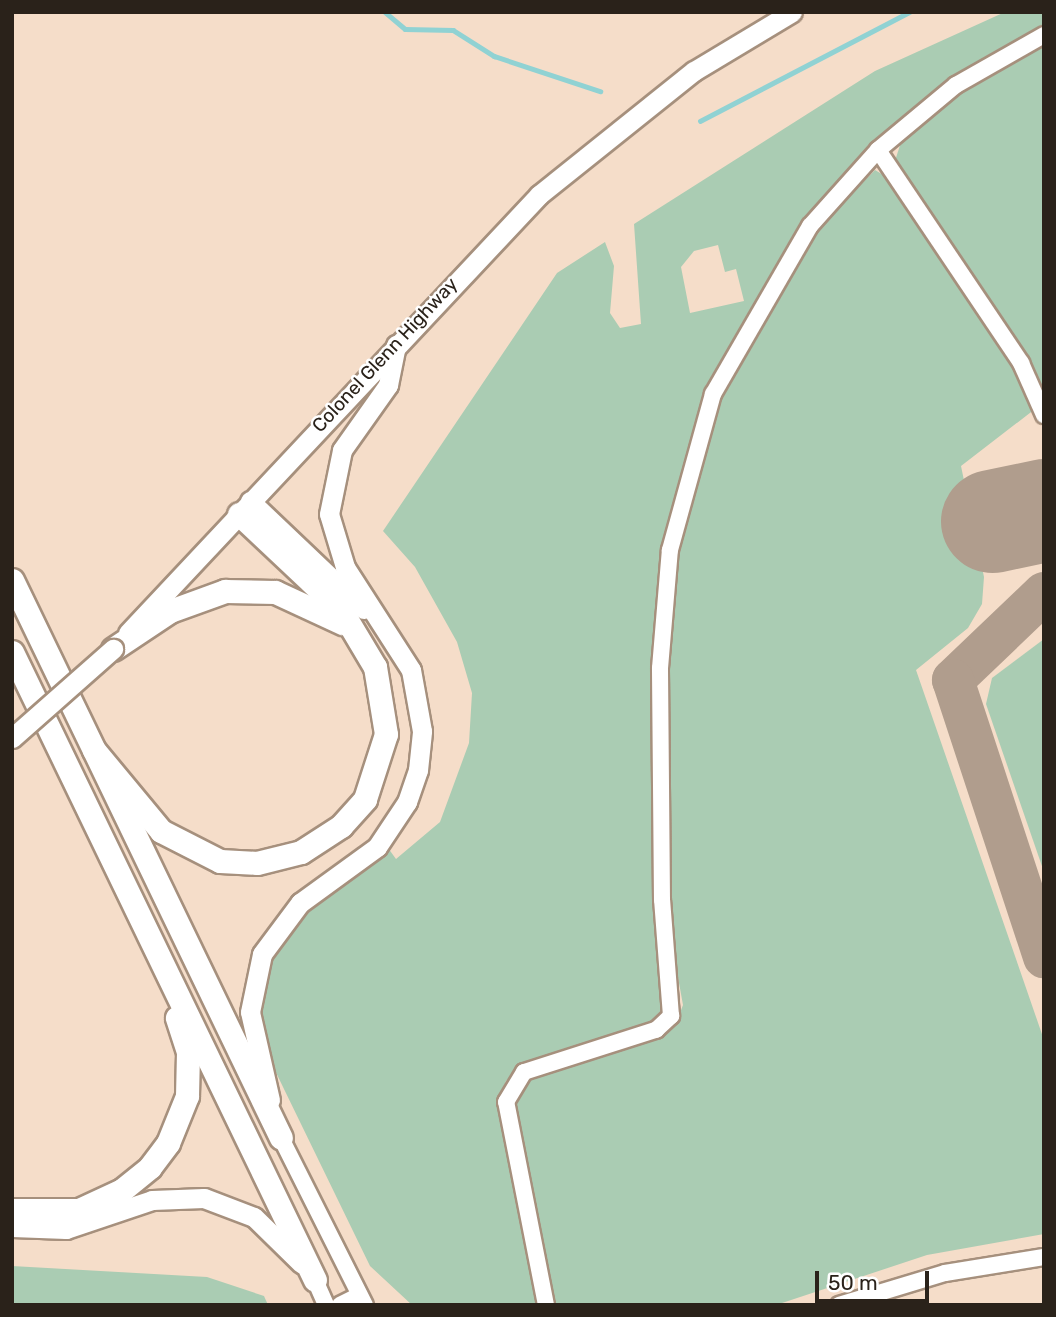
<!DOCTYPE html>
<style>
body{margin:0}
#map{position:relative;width:1056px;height:1317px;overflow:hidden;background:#f5ddc9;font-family:Rubik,sans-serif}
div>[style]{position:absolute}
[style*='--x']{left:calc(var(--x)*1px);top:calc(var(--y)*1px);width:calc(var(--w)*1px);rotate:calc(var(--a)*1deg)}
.green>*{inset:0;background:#aaccb3}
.stream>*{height:4.5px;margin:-2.25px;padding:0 2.25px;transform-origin:2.25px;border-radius:2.25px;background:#90d2d3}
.taxiway>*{height:42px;margin:-21px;padding:0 21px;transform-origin:21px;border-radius:21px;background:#b09d8d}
.runway>*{height:103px;margin:-51.5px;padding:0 51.5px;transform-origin:51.5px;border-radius:51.5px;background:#b09d8d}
.roads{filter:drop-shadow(2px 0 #a6907d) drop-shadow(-2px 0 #a6907d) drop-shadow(0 2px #a6907d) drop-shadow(0 -2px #a6907d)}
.minor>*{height:16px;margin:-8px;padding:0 8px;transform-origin:8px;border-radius:8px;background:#fff}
.major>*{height:19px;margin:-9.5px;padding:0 9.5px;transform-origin:9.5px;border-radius:9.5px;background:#fff}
.highway>*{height:23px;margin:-11.5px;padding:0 11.5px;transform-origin:11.5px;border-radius:11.5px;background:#fff}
.bridges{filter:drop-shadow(2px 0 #a6907d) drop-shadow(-2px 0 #a6907d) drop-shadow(0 2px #a6907d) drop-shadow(0 -2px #a6907d)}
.major-bridge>*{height:19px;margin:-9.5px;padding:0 9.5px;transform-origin:9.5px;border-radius:9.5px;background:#fff}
span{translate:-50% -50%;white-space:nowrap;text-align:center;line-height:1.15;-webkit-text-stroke:5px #fff;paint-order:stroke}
.street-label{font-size:19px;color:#2a221a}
.frame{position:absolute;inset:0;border:14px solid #2a221a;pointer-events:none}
.scale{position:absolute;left:815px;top:1271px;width:114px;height:32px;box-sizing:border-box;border:4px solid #2a221a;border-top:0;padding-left:9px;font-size:21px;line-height:24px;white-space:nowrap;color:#2a221a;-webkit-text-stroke:5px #fff;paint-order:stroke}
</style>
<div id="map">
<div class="green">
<div style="clip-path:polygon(evenodd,1005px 12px,1044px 12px,1044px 31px,954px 83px,805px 226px,710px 391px,687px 457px,656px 610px,670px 997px,659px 1017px,641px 1029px,519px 1069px,506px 1081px,497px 1106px,539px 1305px,412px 1305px,370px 1266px,266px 1052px,258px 1014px,272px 954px,302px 913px,388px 848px,396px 859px,440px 822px,469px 743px,472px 693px,457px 642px,415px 567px,383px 531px,557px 273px,605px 242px,614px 266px,610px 313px,620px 328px,641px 324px,634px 224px,875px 71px,1005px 12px,718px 245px,725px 272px,736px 269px,744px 301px,690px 313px,681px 267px,694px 251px,718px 245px)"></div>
<div style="clip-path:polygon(1044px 41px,1044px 399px,895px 161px,901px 142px,964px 90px)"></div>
<div style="clip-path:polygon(875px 170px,885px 176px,998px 336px,1035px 409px,961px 466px,984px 577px,982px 604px,968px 628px,916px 670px,1044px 1040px,1044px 1234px,927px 1255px,776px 1305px,552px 1305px,511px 1094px,533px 1076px,678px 1018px,683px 1005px,666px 911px,664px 666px,678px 536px,718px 397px,815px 231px)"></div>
<div style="clip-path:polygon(1044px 639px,1044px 872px,986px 704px,992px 678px)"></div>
<div style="clip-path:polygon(12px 1266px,207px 1277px,264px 1296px,268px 1305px,12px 1305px)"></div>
</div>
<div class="stream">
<div style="--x:385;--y:12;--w:26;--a:40"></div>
<div style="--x:405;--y:29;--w:48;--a:1.2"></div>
<div style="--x:453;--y:30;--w:49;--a:32.4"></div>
<div style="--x:494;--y:56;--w:112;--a:18.3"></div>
<div style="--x:700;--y:121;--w:236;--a:-27.5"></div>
</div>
<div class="taxiway">
<div style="--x:1044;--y:593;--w:126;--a:136.3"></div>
<div style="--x:953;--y:680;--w:292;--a:71.8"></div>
</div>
<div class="runway">
<div style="--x:992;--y:521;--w:53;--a:-11.9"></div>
</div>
<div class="roads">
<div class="minor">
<div style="--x:878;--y:150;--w:257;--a:56.1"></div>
<div style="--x:1021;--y:363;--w:57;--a:66.1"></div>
<div style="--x:281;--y:1138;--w:187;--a:63.3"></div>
<div style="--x:315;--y:1280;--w:27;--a:66"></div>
<div style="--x:340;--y:1305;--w:22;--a:-27"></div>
<div style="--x:546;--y:1305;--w:207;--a:-101.1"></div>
<div style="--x:506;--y:1102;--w:35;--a:-59"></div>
<div style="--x:524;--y:1072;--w:139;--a:-17.7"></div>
<div style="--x:656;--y:1030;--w:21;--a:-43"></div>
<div style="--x:671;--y:1016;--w:116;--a:-94.4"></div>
<div style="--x:662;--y:900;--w:232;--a:-90.5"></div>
<div style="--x:660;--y:668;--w:118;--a:-85.2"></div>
<div style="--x:670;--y:550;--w:162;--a:-74.6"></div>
<div style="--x:713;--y:394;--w:194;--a:-60"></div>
<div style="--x:810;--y:226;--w:102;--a:-48.2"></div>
<div style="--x:878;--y:150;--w:102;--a:-39.8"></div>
<div style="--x:956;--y:85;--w:101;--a:-29.6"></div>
<div style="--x:839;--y:1305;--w:111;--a:-16.8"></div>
<div style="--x:945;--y:1273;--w:100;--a:-9.2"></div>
</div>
<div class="major">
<div style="--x:250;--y:501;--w:157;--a:43.5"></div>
<div style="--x:128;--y:633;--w:601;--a:-46.82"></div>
<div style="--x:539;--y:195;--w:198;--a:-38.7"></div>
<div style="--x:694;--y:71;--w:114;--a:-31"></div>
<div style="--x:270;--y:1100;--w:90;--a:-102.8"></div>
<div style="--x:250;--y:1012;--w:59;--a:-78.3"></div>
<div style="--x:262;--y:954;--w:64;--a:-53.3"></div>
<div style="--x:300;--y:903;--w:95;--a:-36"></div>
<div style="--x:377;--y:847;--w:54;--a:-56.3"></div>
<div style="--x:407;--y:802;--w:34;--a:-71"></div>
<div style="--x:418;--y:770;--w:39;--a:-84"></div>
<div style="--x:422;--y:731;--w:62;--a:-100.2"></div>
<div style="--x:411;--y:670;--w:122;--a:-122.7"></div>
<div style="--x:345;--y:567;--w:55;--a:-106.8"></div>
<div style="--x:329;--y:514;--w:65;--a:-78.5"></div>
<div style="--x:342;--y:450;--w:80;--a:-54.7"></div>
<div style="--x:388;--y:385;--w:41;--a:-78.7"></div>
<div style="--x:12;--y:1227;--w:54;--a:2.1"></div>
<div style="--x:66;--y:1229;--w:91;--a:-18.6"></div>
<div style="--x:152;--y:1200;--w:52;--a:-2.2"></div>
<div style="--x:204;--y:1198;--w:53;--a:20.8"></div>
<div style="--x:254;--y:1217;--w:66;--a:44.4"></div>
</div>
<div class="highway">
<div style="--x:12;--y:580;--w:619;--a:64.26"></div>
<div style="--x:113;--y:649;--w:69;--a:-33.7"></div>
<div style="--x:170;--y:611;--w:59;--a:-20"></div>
<div style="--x:225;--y:591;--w:50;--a:1.1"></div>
<div style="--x:275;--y:592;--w:74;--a:24.8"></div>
<div style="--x:12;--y:652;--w:697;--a:64.24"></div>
<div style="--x:94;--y:750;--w:105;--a:50.4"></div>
<div style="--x:161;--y:831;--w:66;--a:27"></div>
<div style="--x:220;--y:861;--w:37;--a:3"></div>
<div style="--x:257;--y:863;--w:45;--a:-14"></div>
<div style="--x:301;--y:852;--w:48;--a:-33"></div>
<div style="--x:341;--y:826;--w:36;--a:-48"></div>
<div style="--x:365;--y:799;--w:68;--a:-72.1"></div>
<div style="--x:386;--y:734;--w:68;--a:-99.3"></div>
<div style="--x:375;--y:667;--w:66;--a:-120.8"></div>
<div style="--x:341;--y:610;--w:140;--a:-136.7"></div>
<div style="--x:12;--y:1210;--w:67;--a:0"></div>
<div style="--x:79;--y:1210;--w:47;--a:-24.9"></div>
<div style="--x:122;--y:1190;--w:36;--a:-39"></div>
<div style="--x:150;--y:1167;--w:30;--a:-53"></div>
<div style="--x:168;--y:1143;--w:51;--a:-68"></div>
<div style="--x:187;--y:1096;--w:44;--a:-88.7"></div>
<div style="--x:188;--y:1052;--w:36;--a:-108"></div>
</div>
</div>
<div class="bridges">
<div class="major-bridge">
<div style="--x:12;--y:738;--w:135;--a:-41.4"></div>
</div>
</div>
<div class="street-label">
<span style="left:385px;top:355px;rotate:-47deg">Colonel Glenn Highway</span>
</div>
<div class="frame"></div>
<div class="scale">50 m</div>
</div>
